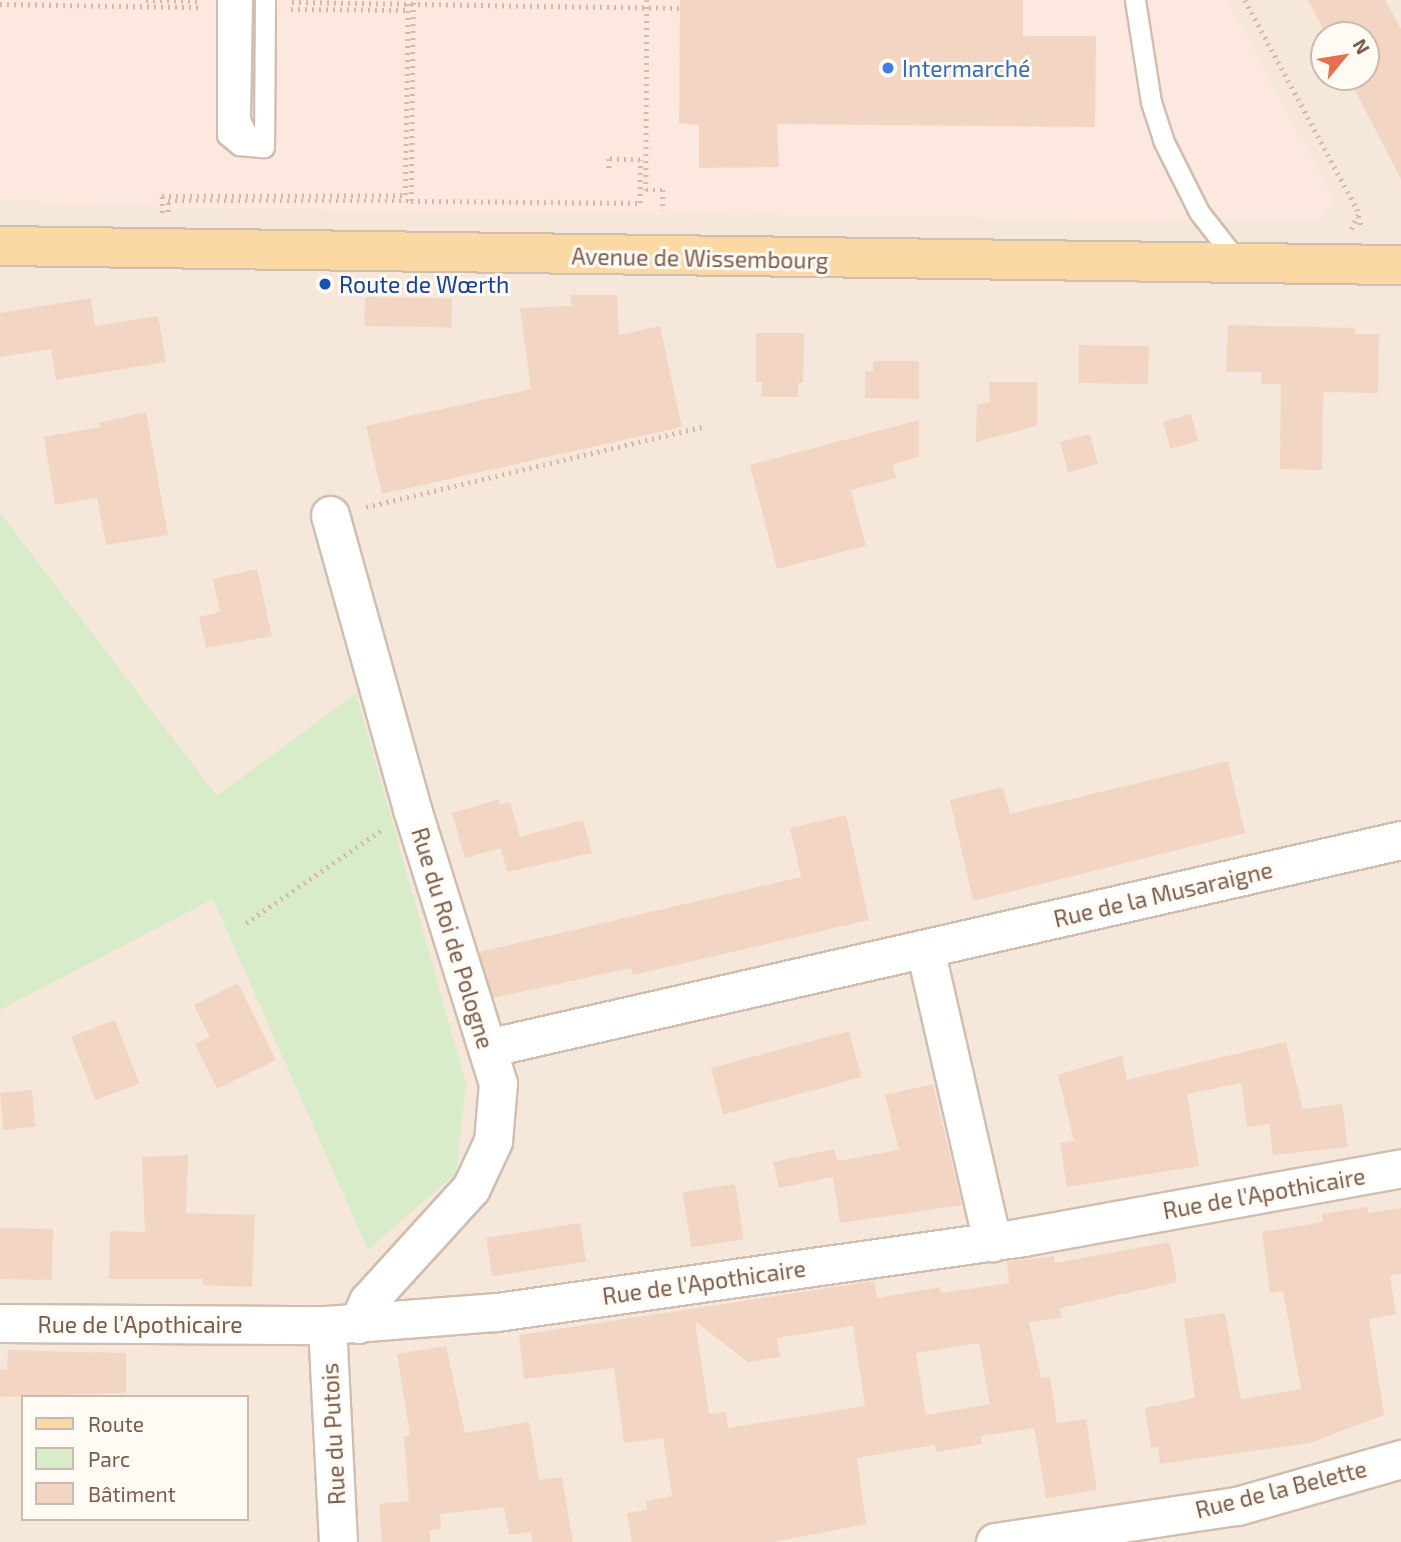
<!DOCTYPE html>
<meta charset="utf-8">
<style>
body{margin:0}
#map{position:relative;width:1401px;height:1542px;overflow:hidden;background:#fdf6ec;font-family:"Exo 2",sans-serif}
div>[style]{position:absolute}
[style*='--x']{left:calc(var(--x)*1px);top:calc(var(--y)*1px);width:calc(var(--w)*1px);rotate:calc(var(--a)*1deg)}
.residential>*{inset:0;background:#f5e8da}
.commercial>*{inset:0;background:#fde8e0}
.green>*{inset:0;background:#d8ecc9}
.building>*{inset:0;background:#f3d5c3;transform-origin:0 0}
.path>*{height:4.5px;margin-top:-2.25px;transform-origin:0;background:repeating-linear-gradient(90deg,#d9b8a5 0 2px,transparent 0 7px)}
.roads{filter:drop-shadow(2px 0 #d1beb0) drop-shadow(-2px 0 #d1beb0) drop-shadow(0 2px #d1beb0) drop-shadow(0 -2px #d1beb0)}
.lane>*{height:19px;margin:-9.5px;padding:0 9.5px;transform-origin:9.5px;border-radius:9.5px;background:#fff}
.street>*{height:37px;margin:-18.5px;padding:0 18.5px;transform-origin:18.5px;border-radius:18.5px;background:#fff}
.primary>*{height:38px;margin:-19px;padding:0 19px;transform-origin:19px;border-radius:19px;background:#fbd9a5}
.dots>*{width:19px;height:19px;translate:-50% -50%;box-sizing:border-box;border:4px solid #fffaf3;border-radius:50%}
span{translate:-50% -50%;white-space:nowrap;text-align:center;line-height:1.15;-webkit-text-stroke:6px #fffaf3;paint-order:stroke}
.shop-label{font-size:23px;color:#366cbe}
.left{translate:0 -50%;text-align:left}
.street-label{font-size:23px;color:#7a5c4d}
.transit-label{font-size:23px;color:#164399}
.legend{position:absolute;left:21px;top:1395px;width:228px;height:126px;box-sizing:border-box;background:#fffaf3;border:2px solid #cabbb1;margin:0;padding:9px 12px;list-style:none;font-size:21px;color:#7a5c4d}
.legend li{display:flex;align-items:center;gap:14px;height:35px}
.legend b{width:35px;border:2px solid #cabbb1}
.north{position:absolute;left:1310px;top:21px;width:70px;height:70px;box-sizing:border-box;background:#fffaf3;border:2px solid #cabbb1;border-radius:50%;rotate:60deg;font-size:19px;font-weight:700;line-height:28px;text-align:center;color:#7a5c4d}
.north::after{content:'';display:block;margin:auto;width:24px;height:32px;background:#e76f51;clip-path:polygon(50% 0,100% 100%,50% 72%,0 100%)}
</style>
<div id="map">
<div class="residential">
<div style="clip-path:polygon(evenodd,0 0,1401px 0,1401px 1542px,0 1542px,0 0,1324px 35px,1366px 35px,1366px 77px,1324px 77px,1324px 35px,0 0,23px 1397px,247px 1397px,247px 1519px,23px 1519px,23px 1397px)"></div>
</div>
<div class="commercial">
<div style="clip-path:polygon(0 0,1227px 0,1334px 200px,1316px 222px,177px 208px,0 200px)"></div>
</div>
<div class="green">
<div style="clip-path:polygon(0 513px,217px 796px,356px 693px,466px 1084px,456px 1173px,368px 1250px,213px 899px,0 1010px)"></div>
</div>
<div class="building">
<div style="clip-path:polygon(680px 0,1023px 0,1023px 36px,1096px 36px,1095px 127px,777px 124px,779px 167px,699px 168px,699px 125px,679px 123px)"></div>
<div style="clip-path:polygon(1308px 0,1385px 0,1401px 29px,1401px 179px,1348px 77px,1366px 77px,1366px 35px,1326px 35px)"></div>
<div style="clip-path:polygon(570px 295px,617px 295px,619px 335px,660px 326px,682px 427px,382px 494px,366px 426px,531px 389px,520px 308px,572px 306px)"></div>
<div style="left:365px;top:297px;width:87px;height:29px;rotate:1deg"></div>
<div style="clip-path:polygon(91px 298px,95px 326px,158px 316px,166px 362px,56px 380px,51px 349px,0 357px,0 313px)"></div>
<div style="clip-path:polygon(1228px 325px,1355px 328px,1355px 334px,1379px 334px,1378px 393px,1323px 392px,1322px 470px,1280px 469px,1281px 384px,1261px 384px,1261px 372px,1226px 372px)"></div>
<div style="clip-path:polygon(756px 333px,804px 333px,803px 383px,798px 383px,798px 397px,761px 397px,762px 382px,756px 382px)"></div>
<div style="left:1079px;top:345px;width:70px;height:38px;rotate:1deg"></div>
<div style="clip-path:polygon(873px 361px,919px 361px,919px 399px,865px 398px,865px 371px,873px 371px)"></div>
<div style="clip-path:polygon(989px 382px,1037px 382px,1037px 426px,976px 442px,977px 405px,990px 402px)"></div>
<div style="clip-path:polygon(146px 412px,168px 535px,106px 545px,97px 498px,55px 505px,44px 437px,100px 427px,99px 423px)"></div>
<div style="left:1191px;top:414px;width:28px;height:29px;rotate:75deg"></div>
<div style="clip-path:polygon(919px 420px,919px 457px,893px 464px,896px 478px,851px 490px,866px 546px,777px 569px,750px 465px)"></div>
<div style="left:1090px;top:434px;width:31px;height:31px;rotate:75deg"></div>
<div style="clip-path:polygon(257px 569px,272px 636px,206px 648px,199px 617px,220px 612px,213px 579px)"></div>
<div style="clip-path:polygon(1228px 761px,1245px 833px,973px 901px,950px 800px,1003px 787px,1010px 814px)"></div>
<div style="clip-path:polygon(499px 799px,500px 805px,510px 802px,520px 837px,583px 820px,592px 853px,507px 872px,501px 848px,465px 858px,452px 813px)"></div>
<div style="clip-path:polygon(846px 815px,869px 920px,633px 975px,631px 968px,493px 998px,479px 952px,801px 877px,790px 828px)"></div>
<div style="clip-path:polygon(238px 983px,276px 1060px,217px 1089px,195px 1044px,210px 1037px,194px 1005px)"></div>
<div style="left:115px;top:1020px;width:68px;height:47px;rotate:69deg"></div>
<div style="left:849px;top:1031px;width:48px;height:143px;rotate:75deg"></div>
<div style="clip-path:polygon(1286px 1042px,1303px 1109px,1342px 1104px,1348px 1147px,1273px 1155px,1269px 1124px,1247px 1127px,1241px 1083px,1187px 1094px,1199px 1166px,1067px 1187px,1060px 1143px,1074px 1141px,1058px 1075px,1122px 1055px,1127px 1080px)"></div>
<div style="clip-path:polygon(933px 1084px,962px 1205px,840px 1223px,833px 1177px,779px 1188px,773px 1162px,834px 1149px,837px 1161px,899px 1150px,885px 1095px)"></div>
<div style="left:32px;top:1090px;width:37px;height:32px;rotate:85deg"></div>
<div style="clip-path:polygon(188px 1155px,186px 1213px,255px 1215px,252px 1287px,203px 1285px,203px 1279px,109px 1279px,110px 1231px,145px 1232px,142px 1157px)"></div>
<div style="left:735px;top:1184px;width:56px;height:53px;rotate:81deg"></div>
<div style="clip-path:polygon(1367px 1207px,1368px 1213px,1401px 1208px,1401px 1274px,1390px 1275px,1396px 1314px,1369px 1319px,1384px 1415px,1310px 1443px,1160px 1464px,1158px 1447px,1151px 1448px,1145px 1408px,1195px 1398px,1184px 1319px,1225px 1313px,1241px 1399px,1301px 1389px,1283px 1291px,1270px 1293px,1262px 1232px,1323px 1222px,1322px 1214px)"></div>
<div style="left:580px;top:1223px;width:39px;height:95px;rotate:81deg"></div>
<div style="left:0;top:1228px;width:53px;height:51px;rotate:1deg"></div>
<div style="clip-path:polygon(evenodd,1170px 1242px,1177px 1282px,1060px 1308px,1062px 1318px,1029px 1322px,1041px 1378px,1050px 1377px,1057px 1423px,1086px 1419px,1097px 1490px,1046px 1498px,1034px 1428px,981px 1436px,982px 1444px,936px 1452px,935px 1445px,857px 1458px,866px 1524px,773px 1542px,632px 1542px,627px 1513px,647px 1510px,646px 1501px,672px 1496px,663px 1438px,624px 1443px,614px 1368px,524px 1379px,519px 1335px,874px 1281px,877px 1298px,940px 1287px,941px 1293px,1009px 1283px,1007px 1262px,1054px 1256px,1055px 1263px,1170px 1242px,695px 1321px,748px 1362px,780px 1357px,777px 1338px,853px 1326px,865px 1406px,728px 1428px,726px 1412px,709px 1414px,695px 1321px,1170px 1242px,979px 1343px,990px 1404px,926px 1415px,916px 1353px,979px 1343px)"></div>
<div style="clip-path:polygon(446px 1346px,465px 1433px,529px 1422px,539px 1480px,562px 1477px,573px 1542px,532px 1542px,531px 1532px,509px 1535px,504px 1507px,440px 1514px,441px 1529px,430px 1530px,430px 1542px,382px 1542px,379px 1504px,409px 1501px,404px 1436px,410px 1435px,397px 1354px)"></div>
<div style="clip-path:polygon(8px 1350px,126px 1353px,126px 1393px,0 1397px,0 1369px,7px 1369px)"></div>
</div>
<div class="path">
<div style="--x:146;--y:0;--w:55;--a:1"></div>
<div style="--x:647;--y:0;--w:190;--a:90.3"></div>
<div style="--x:646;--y:190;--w:17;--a:0"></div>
<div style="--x:663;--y:190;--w:21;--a:90"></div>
<div style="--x:1245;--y:0;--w:237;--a:61.8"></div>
<div style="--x:1357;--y:209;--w:21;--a:76"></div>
<div style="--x:292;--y:2;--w:388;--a:0.9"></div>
<div style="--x:0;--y:4;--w:202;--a:0.9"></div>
<div style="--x:291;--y:9;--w:118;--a:0.5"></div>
<div style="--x:411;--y:201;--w:229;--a:0.5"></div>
<div style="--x:640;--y:203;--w:43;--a:-90"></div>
<div style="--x:640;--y:160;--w:31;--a:-178"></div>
<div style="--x:609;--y:159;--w:11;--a:90"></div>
<div style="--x:168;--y:212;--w:11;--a:-90"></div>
<div style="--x:168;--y:201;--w:243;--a:0"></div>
<div style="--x:411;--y:201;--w:201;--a:-89.4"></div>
<div style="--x:162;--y:213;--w:17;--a:-90"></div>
<div style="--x:162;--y:196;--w:243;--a:-0.2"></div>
<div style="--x:405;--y:195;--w:195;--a:-89.1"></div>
<div style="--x:1351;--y:229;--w:16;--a:-63"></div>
<div style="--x:366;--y:507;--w:345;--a:-13.4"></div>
<div style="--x:246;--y:923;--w:163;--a:-34.5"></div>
</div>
<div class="roads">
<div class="lane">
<div style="--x:227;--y:0;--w:135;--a:90"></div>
<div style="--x:227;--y:135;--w:16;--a:40"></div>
<div style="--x:239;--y:145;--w:25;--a:5"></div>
<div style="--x:242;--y:0;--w:120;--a:91"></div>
<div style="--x:240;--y:120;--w:13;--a:63"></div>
<div style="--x:246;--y:132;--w:23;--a:40"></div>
<div style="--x:1135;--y:0;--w:103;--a:81.1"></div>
<div style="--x:1151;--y:102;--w:40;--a:72"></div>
<div style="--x:1163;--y:140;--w:80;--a:63.4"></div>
<div style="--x:1199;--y:212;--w:63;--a:52"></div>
<div style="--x:264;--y:147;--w:147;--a:-89.6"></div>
</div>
<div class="street">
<div style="--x:330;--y:515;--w:305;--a:74.4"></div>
<div style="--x:412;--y:809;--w:287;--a:72.6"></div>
<div style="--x:498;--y:1083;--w:58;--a:94.9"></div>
<div style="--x:493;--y:1141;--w:52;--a:115.1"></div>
<div style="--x:471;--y:1188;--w:153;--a:132.3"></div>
<div style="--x:368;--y:1301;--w:25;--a:113"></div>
<div style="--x:925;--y:949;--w:301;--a:77.1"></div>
<div style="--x:487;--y:1048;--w:937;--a:-12.82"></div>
<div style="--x:0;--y:1323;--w:327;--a:0.4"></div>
<div style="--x:327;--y:1325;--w:170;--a:-4.4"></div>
<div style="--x:497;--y:1312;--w:531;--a:-8.11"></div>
<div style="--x:1023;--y:1237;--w:384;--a:-10.3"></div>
<div style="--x:327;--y:1325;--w:217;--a:87.1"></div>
<div style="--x:995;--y:1542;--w:245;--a:-8.5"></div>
<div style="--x:1237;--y:1506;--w:171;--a:-16"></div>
</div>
<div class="primary">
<div style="--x:0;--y:246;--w:1401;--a:0.78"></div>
</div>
</div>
<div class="dots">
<div style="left:888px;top:68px;background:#3f7fe0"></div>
<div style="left:325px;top:284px;background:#1a4fb4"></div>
</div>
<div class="shop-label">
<span class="left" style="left:902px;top:68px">Intermarché</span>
</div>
<div class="street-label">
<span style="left:700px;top:258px;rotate:1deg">Avenue de Wissembourg</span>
<span style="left:1163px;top:894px;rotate:-13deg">Rue de la Musaraigne</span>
<span style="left:453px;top:938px;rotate:73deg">Rue du Roi de Pologne</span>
<span style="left:1264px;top:1193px;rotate:-10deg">Rue de l'Apothicaire</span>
<span style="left:704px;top:1282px;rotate:-8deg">Rue de l'Apothicaire</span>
<span style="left:140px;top:1324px">Rue de l'Apothicaire</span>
<span style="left:333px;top:1434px;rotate:-93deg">Rue du Putois</span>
<span style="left:1281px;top:1489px;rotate:-14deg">Rue de la Belette</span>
</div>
<div class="transit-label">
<span class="left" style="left:339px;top:284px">Route de Wœrth</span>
</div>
<ul class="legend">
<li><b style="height:9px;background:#fbd9a5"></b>Route</li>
<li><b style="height:19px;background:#d8ecc9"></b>Parc</li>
<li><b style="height:19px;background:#f3d5c3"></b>Bâtiment</li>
</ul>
<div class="north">N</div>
</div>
